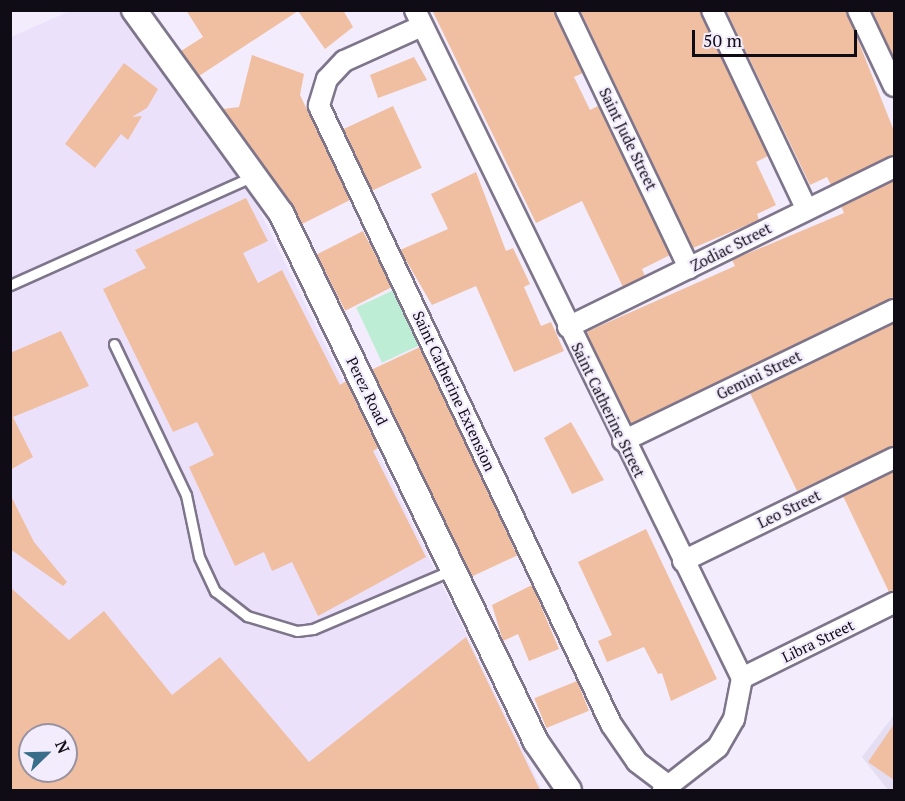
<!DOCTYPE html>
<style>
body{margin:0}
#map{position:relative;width:905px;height:801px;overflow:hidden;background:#f2ecfc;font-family:"PT Serif",serif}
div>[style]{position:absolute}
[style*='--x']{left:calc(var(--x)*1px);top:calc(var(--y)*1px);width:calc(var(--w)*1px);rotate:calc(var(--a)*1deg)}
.built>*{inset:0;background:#ebe1fb}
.education>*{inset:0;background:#e5ddf2}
.green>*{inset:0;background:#beedd6;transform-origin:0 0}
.building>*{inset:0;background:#f0bfa1;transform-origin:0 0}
.roads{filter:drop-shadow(2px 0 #7e758b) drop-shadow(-2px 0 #7e758b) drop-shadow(0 2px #7e758b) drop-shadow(0 -2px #7e758b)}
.service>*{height:9px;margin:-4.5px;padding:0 4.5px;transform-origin:4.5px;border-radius:4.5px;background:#fff}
.minor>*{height:20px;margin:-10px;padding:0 10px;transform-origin:10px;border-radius:10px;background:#fff}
.tertiary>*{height:24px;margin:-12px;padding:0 12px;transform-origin:12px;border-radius:12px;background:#fff}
span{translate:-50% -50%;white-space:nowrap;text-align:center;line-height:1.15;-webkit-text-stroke:4.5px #f2ecfc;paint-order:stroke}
.street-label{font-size:15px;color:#100c15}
.frame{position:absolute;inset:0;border:12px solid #100c15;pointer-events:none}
.north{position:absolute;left:18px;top:723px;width:60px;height:60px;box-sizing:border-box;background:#f2ecfc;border:2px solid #9892a0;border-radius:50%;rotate:67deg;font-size:16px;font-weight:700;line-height:24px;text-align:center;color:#100c15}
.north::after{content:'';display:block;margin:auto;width:21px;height:27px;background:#386e89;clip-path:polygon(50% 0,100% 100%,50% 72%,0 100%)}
.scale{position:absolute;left:692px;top:30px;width:165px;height:27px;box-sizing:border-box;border:3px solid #100c15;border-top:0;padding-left:8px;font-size:18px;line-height:21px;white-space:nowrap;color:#100c15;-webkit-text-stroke:4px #f2ecfc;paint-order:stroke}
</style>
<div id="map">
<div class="built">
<div style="clip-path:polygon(evenodd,70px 11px,118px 11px,252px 195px,542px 790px,11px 790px,11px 37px,70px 11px,30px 735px,66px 735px,66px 771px,30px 771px,30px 735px)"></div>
</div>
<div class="education">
<div style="clip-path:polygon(894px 715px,894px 790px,888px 790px,862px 757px)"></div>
</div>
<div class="green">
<div style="left:398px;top:288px;width:61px;height:46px;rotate:65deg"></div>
</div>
<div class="building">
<div style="clip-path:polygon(186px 10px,343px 10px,353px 27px,325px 49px,298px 11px,199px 76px,181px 51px,203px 37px)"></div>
<div style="clip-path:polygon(432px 10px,554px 10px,583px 73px,574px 77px,590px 110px,598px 106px,670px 255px,642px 269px,645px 276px,623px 287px,582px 201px,536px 223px)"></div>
<div style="clip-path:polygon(580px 10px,700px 10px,768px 156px,756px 162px,776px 205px,757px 214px,759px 220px,693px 248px)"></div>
<div style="clip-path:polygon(726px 10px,846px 10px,894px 131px,894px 155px,831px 185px,827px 177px,810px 185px)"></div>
<div style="clip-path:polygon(872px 10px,894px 10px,894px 53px,892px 54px)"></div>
<div style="clip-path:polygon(252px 55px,304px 74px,300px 95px,350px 200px,302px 224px,223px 109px,239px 107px)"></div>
<div style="clip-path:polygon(414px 57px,427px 80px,378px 98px,370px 75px)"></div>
<div style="clip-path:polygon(124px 63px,158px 89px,147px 108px,132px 117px,142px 116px,128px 140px,121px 134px,95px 168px,65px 144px)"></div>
<div style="left:393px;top:106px;width:68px;height:55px;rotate:65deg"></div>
<div style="clip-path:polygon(476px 172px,506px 251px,513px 248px,530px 284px,524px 287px,541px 326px,551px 322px,564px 351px,514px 372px,476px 286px,432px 305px,400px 250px,448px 229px,431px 194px)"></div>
<div style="clip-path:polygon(894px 180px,894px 297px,631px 424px,586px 332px,735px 266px,732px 260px,844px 213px,841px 206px)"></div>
<div style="clip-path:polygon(246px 198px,268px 241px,243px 253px,258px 283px,282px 270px,340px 385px,346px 381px,378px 448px,373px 451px,426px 557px,318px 616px,292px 562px,272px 571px,264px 552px,235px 566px,189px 467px,214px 455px,197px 422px,173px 432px,103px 289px,146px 268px,135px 250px)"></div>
<div style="left:363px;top:231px;width:63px;height:52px;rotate:63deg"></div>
<div style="clip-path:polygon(893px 324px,894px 446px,797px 491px,750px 393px)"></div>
<div style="clip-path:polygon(61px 331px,89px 386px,13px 417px,33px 457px,10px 470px,10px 353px)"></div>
<div style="left:420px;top:347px;width:230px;height:53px;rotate:65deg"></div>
<div style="clip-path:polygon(571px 422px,604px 480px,572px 494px,544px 438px)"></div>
<div style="clip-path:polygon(894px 471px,894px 591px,889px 592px,843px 496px)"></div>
<div style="clip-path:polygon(10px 494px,34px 542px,67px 582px,63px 586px,10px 549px)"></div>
<div style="clip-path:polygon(646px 529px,717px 679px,671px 701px,662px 673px,658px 674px,644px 647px,607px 662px,598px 641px,612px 635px,578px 562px)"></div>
<div style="clip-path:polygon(532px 585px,559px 649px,529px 661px,518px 634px,503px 641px,492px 605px)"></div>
<div style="clip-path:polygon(evenodd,10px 587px,69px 640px,104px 611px,172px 695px,220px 657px,309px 762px,466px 637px,540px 790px,10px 790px,10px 587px,30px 735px,66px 735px,66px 771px,30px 771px,30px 735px)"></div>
<div style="left:577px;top:681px;width:32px;height:46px;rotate:68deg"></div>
<div style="clip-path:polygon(894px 724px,894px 780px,868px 762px)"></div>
</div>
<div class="roads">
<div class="service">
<div style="--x:10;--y:285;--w:265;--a:-24.1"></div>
<div style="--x:114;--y:344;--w:167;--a:64.5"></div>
<div style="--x:186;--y:495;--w:63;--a:78.2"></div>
<div style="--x:199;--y:557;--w:38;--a:65"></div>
<div style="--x:215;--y:591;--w:41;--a:38"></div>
<div style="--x:247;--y:616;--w:52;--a:16.7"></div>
<div style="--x:297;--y:631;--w:16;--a:-7"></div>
<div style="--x:313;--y:629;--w:151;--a:-23"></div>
</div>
<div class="minor">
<div style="--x:415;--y:10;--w:744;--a:63.92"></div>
<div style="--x:742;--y:678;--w:42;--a:101"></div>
<div style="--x:734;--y:719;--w:32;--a:120"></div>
<div style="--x:718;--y:747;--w:70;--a:142"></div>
<div style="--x:566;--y:10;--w:286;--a:64.5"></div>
<div style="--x:712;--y:10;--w:219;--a:64.6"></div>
<div style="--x:858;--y:10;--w:84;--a:64.7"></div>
<div style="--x:422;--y:26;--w:85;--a:155.8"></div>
<div style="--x:344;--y:61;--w:25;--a:133"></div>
<div style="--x:327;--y:79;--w:28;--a:107"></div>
<div style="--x:319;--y:106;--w:684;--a:64.71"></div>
<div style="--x:611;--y:724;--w:46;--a:55.6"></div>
<div style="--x:637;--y:762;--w:39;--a:37"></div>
<div style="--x:568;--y:327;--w:363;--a:-26.1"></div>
<div style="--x:623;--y:441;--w:301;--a:-25.8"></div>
<div style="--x:683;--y:561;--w:235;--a:-26"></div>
<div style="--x:742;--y:678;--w:169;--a:-26.3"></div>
</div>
<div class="tertiary">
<div style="--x:134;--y:10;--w:251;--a:54.1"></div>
<div style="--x:281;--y:213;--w:587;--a:64.26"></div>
<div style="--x:536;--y:742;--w:58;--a:55.5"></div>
</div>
</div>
<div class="street-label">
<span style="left:628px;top:139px;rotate:64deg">Saint Jude Street</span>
<span style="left:731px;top:247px;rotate:-27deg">Zodiac Street</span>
<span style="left:759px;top:375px;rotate:-26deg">Gemini Street</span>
<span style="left:367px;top:391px;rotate:64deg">Perez Road</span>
<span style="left:454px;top:391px;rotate:65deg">Saint Catherine Extension</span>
<span style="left:608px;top:410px;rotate:64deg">Saint Catherine Street</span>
<span style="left:789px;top:509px;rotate:-26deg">Leo Street</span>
<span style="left:818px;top:641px;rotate:-26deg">Libra Street</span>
</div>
<div class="frame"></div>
<div class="north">N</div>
<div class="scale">50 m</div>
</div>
